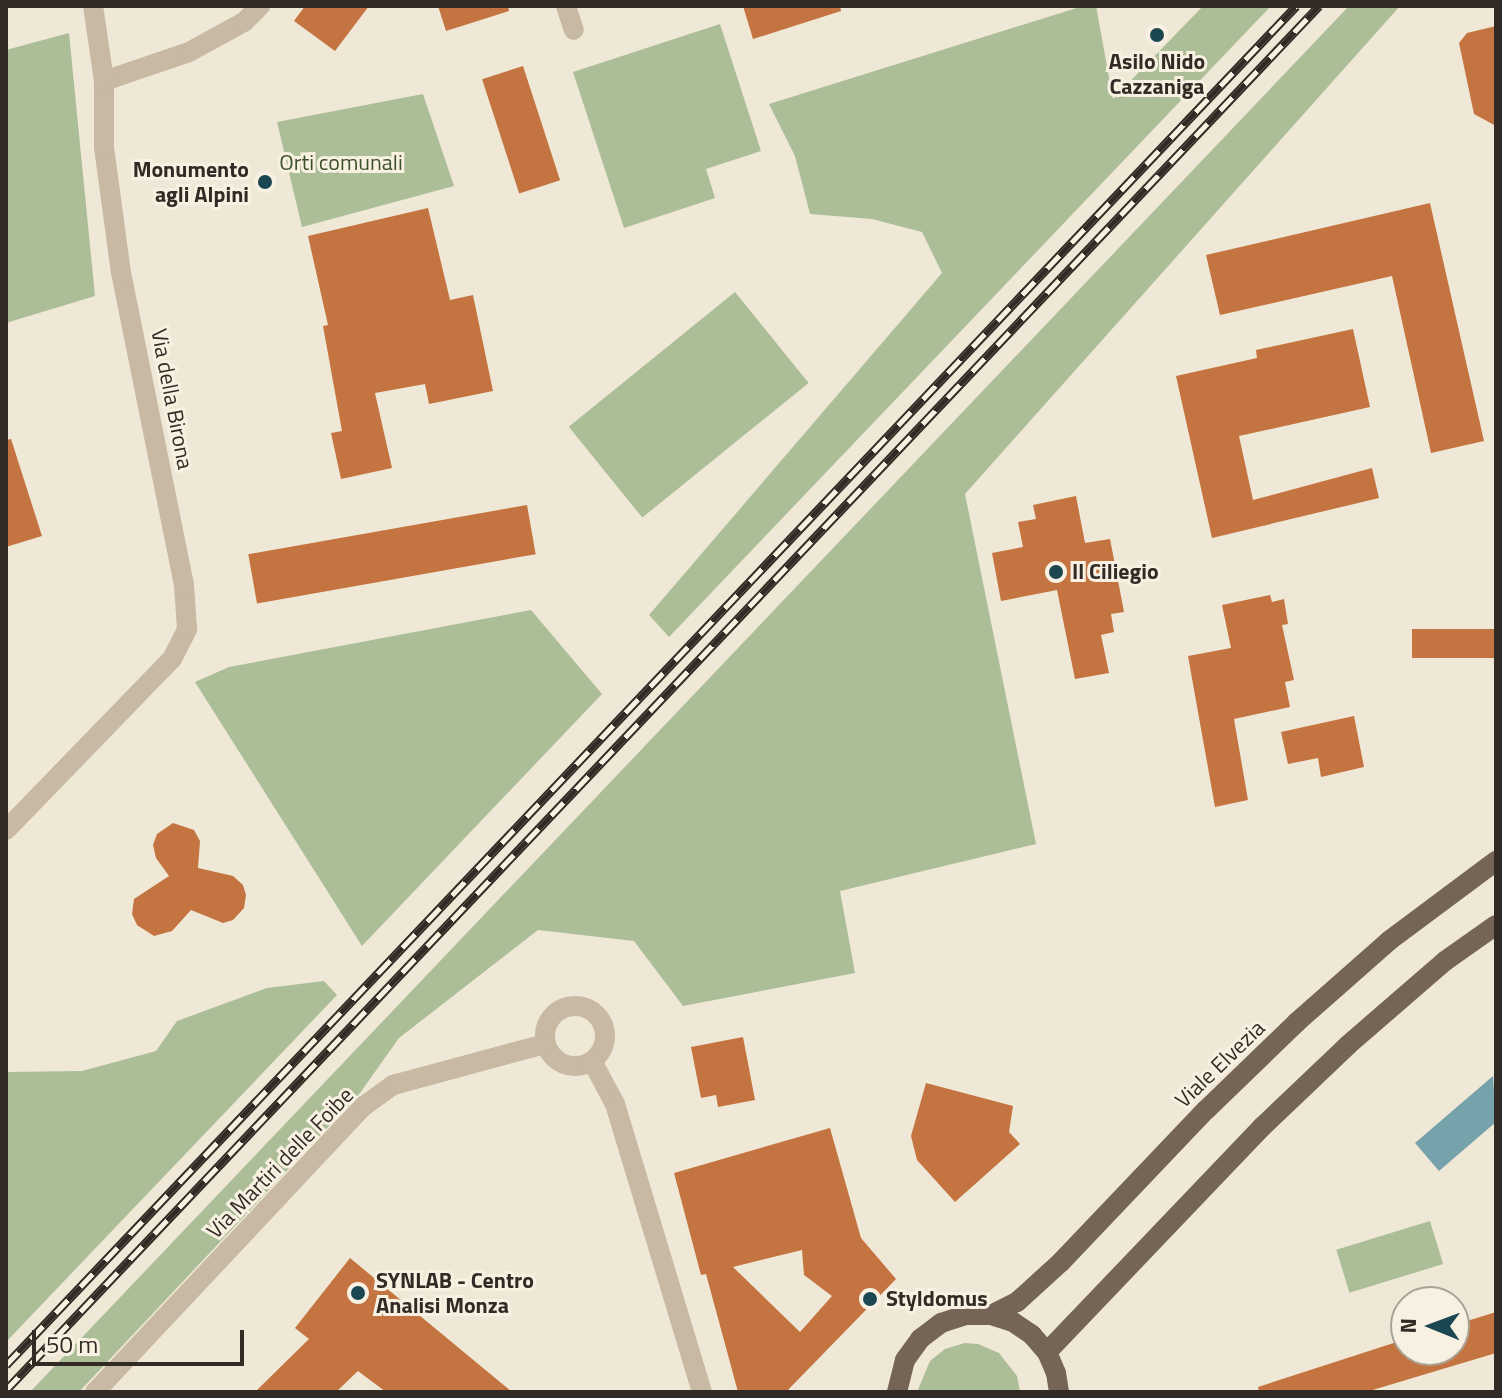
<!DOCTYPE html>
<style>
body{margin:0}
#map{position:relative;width:1502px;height:1398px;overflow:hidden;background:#f0e8d6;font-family:"Titillium Web",sans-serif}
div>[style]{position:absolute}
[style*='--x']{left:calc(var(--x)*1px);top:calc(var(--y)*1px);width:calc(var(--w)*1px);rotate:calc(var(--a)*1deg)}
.green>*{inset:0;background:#abbe97;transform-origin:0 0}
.water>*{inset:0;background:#76a2ac}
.building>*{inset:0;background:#c47440;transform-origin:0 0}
.minor>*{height:20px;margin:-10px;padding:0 10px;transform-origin:10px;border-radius:10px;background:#c7b9a3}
.minor>.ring{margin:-10px;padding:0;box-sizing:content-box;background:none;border:20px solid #c7b9a3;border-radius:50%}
.major>*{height:20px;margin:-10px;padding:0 10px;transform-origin:10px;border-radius:10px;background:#746556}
.rail>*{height:9px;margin-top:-4.5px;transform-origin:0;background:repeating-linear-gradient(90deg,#f8f1e2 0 18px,#322b25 0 36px);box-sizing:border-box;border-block:2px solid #322b25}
.dots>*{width:22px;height:22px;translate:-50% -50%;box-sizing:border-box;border:4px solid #f8f1e2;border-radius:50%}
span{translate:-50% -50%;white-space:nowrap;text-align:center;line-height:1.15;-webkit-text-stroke:6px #f8f1e2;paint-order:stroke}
.poi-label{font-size:22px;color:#322b25;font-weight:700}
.right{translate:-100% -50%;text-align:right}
.left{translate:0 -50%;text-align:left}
.park-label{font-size:22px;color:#3c5029}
.street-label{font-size:22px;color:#322b25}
.frame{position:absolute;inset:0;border:8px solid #322b25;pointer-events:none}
.north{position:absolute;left:1390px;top:1286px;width:80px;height:80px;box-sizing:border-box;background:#f8f1e2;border:2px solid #a9a296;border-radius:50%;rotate:271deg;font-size:22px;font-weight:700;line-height:32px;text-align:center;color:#322b25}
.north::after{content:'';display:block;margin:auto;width:28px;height:36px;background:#1b4753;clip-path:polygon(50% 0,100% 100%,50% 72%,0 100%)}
.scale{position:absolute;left:32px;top:1330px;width:212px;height:36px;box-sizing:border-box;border:4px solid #322b25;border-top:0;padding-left:10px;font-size:24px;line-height:28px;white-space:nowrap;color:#322b25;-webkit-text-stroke:6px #f8f1e2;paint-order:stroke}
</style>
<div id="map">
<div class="green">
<div style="clip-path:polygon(1083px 6px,1096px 6px,1113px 99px,1203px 6px,1271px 6px,669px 637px,649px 615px,942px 273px,922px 232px,872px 219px,810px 214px,795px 156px,769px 104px)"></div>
<div style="clip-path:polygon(1349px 6px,1400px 6px,965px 494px,1036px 844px,840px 891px,855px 973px,683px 1006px,634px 941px,538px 930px,399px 1038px,360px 1093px,79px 1392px,30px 1392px)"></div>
<div style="clip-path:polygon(720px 24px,761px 151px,706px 169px,715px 198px,624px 228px,573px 72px)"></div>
<div style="clip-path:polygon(69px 33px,95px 296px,6px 323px,6px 50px)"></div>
<div style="clip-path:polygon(423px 94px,454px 186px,302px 227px,277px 122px)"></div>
<div style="left:735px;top:292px;width:117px;height:214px;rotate:51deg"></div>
<div style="clip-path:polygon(531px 610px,602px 694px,362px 946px,195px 682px,229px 667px)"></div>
<div style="clip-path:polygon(324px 981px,337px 995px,6px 1342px,6px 1072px,82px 1071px,156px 1051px,177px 1021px,267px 988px)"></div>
<div style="left:1430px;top:1221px;width:45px;height:98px;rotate:73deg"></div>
<div style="clip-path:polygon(965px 1343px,978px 1344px,999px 1353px,1017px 1376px,1020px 1392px,917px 1392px,930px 1361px,945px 1349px)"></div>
</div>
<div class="water">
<div style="clip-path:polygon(1493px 1076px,1496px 1122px,1439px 1171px,1415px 1143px)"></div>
</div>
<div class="building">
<div style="clip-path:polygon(305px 6px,369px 6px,335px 51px,294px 21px)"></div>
<div style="clip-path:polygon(438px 6px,508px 6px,509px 11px,446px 31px)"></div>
<div style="clip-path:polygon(743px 6px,840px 6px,841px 11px,753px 39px)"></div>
<div style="clip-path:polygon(1496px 26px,1496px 126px,1474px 114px,1459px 43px,1467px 33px)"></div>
<div style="left:523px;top:66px;width:120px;height:43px;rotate:72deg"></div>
<div style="clip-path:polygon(1430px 203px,1484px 441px,1431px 453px,1392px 276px,1220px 315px,1206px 255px)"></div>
<div style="clip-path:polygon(428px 208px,450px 300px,473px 295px,493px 391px,429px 404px,425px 384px,375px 393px,392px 468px,341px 479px,331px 433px,342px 431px,323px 326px,328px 325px,308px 236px)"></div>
<div style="clip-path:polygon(1353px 329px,1370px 407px,1239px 436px,1253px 500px,1372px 468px,1379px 498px,1212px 538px,1176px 376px,1257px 358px,1256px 350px)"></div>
<div style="clip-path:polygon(11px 439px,42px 536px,6px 547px,6px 440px)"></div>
<div style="clip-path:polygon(1076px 496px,1085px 543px,1110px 539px,1124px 612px,1111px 614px,1114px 632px,1101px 635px,1109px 673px,1075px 679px,1057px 590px,1001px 601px,992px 553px,1023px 547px,1018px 522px,1036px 519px,1033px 505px)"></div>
<div style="left:527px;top:505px;width:50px;height:283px;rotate:80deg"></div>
<div style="clip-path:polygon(1270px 595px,1272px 602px,1284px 599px,1288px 624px,1282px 625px,1294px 680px,1285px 682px,1290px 707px,1234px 719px,1248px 800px,1215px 807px,1188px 656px,1231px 648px,1222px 605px)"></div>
<div style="left:1496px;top:629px;width:29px;height:84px;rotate:90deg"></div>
<div style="clip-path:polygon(1354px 716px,1364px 767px,1321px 777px,1318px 758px,1288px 764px,1281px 732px)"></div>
<div style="clip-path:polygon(173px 823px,194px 830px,200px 841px,198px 868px,233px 876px,243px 885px,246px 895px,244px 908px,233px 920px,223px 923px,191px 910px,172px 931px,154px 936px,137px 925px,132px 914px,134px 899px,169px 876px,156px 858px,153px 845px,157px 834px)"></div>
<div style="clip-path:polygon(743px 1037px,755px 1100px,718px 1107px,716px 1095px,701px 1098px,691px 1047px)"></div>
<div style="clip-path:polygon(926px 1083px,1013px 1106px,1009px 1132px,1020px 1144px,955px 1202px,917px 1160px,911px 1136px)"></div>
<div style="clip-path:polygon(evenodd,830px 1128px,861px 1238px,896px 1279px,786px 1392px,738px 1392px,706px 1274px,701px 1275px,674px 1173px,830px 1128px,802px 1250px,804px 1275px,832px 1296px,800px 1332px,733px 1267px,802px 1250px)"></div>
<div style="clip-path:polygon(350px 1258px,512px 1392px,386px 1392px,358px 1371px,336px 1392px,255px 1392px,309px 1339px,295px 1328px)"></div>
<div style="clip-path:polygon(1496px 1312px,1496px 1353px,1366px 1392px,1259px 1392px,1258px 1387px,1406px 1339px,1406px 1350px,1454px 1350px,1454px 1325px)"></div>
</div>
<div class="minor">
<div style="--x:566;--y:6;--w:25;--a:72"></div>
<div style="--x:104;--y:81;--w:90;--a:-18.8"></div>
<div style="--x:189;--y:52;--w:63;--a:-28.6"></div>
<div style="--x:244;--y:22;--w:23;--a:-45"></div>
<div style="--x:6;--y:830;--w:238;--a:-45.9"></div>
<div style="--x:172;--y:659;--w:34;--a:-63"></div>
<div style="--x:187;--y:629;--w:44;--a:-93.9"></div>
<div style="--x:184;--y:585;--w:318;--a:-101.4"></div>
<div style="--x:121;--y:273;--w:127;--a:-97.7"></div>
<div style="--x:104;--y:147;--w:66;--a:-90"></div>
<div style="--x:104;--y:81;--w:76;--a:-98.3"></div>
<div class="ring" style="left:545px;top:1006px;width:40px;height:40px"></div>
<div style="--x:592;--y:1061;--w:49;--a:61.9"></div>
<div style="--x:615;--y:1104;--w:301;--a:73.2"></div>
<div style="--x:95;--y:1392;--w:393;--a:-46.8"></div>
<div style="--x:364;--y:1106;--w:36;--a:-36"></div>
<div style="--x:393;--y:1085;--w:157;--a:-15.1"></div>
</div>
<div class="major">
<div style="--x:991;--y:1315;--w:29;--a:-27"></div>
<div style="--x:1017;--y:1302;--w:59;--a:-42.3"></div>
<div style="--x:1061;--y:1262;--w:210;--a:-46.4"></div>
<div style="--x:1206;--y:1110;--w:127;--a:-44"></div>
<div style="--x:1297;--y:1022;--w:124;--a:-41.4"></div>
<div style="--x:1390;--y:940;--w:132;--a:-36.7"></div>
<div style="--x:1047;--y:1352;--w:311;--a:-46.3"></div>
<div style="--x:1262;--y:1127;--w:119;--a:-43.6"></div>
<div style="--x:1348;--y:1045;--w:128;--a:-40.9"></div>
<div style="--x:1445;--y:961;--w:62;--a:-35.2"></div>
<div style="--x:897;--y:1392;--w:33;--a:-76"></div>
<div style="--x:905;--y:1360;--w:26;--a:-54"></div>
<div style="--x:920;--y:1339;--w:26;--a:-37"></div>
<div style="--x:941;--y:1323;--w:26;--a:-18"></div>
<div style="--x:966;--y:1315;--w:25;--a:0"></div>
<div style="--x:991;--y:1315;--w:23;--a:18"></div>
<div style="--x:1013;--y:1322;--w:23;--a:34"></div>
<div style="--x:1032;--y:1335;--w:23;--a:49"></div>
<div style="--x:1047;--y:1352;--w:23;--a:67"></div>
<div style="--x:1056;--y:1373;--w:19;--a:81"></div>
</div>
<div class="rail">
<div style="--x:6;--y:1365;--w:1874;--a:-46.49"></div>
<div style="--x:6;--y:1390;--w:1908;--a:-46.51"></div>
</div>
<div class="dots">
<div style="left:1157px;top:35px;background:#1b4753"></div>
<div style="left:265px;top:182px;background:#1b4753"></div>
<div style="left:1056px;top:572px;background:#1b4753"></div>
<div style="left:358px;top:1293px;background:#1b4753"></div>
<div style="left:870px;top:1299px;background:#1b4753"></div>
</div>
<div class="poi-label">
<span style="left:1157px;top:74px">Asilo Nido<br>Cazzaniga</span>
<span class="right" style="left:249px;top:182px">Monumento<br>agli Alpini</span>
<span class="left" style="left:1072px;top:572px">Il Ciliegio</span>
<span class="left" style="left:376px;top:1293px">SYNLAB - Centro<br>Analisi Monza</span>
<span class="left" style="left:886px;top:1299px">Styldomus</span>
</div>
<div class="park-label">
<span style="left:341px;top:163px">Orti comunali</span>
</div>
<div class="street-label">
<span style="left:172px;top:399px;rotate:79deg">Via della Birona</span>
<span style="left:1220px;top:1064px;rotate:-44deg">Viale Elvezia</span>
<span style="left:280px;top:1163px;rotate:-46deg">Via Martiri delle Foibe</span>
</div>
<div class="frame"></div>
<div class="north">N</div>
<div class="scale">50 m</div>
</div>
